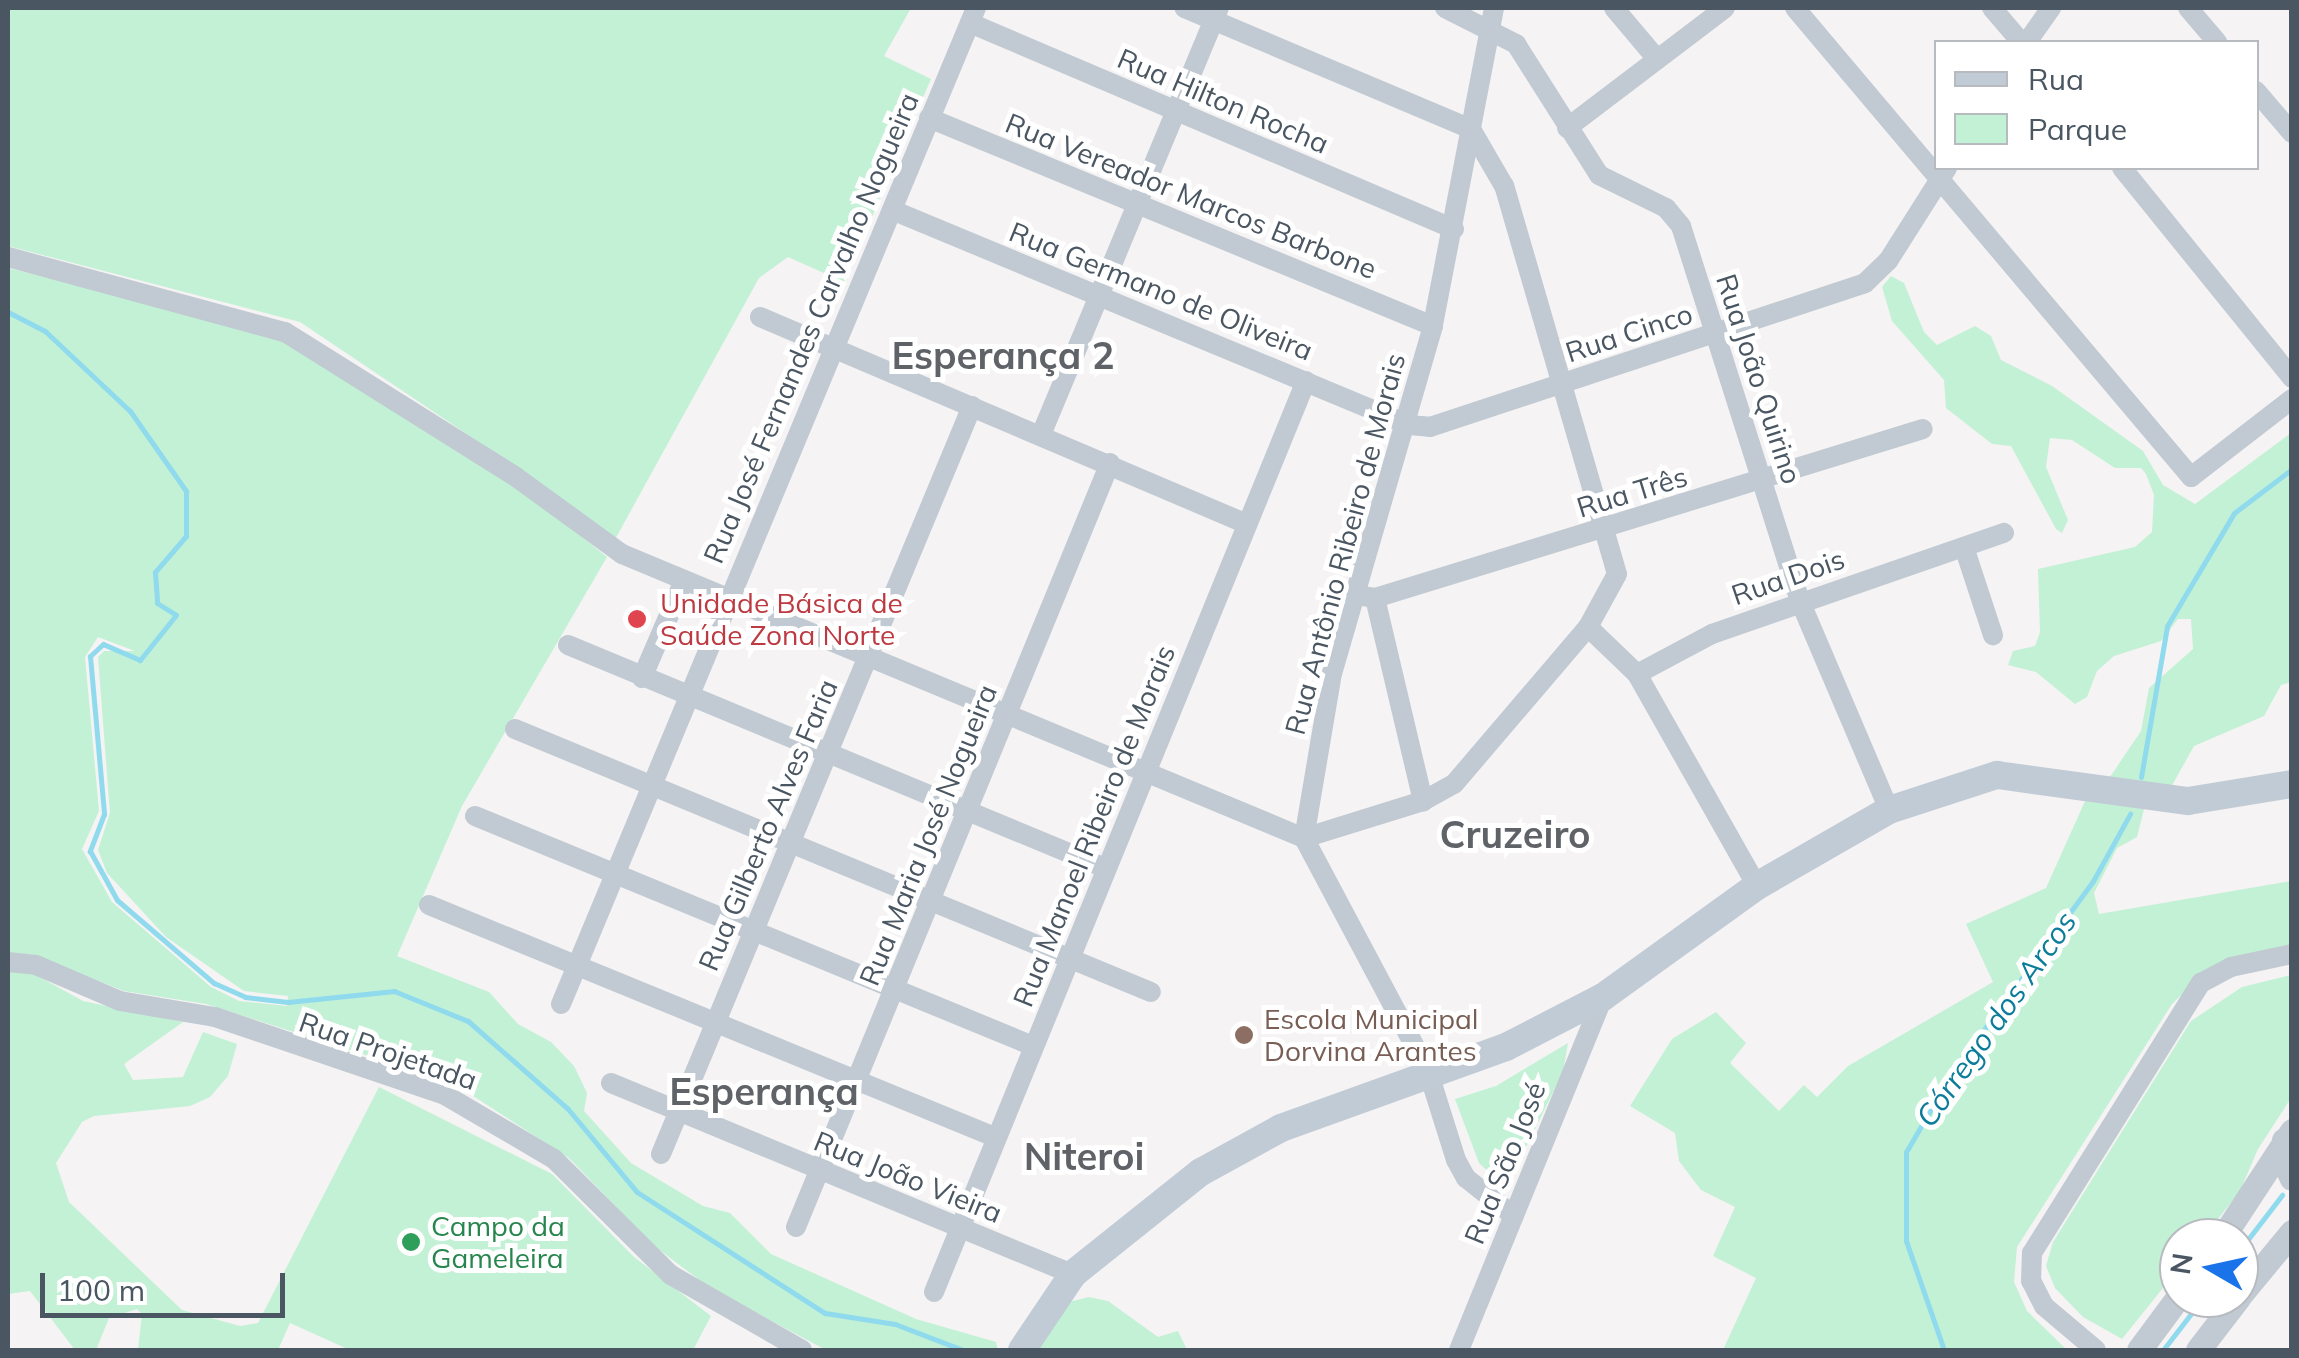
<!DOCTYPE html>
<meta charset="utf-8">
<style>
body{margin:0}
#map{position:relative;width:2299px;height:1358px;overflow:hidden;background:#f5f3f3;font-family:Mulish,sans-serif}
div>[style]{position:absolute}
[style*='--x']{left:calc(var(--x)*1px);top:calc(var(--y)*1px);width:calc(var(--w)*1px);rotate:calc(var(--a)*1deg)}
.green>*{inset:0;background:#c3f1d5}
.stream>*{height:5px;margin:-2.5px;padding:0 2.5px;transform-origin:2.5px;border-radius:2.5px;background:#90daee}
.minor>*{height:20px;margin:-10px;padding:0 10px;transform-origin:10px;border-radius:10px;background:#c1cad2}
.tertiary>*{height:25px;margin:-12.5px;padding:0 12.5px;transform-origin:12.5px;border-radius:12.5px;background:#c1cad2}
.secondary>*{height:28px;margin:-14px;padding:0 14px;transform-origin:14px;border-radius:14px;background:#c1cbd6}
.dots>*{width:28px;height:28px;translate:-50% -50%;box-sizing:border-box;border:5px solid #fff;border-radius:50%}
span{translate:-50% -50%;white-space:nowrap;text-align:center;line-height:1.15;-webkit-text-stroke:10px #fff;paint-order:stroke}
.street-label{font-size:28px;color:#4a5661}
.health-label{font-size:28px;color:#be3a42}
.left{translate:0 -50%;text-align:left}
.education-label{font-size:28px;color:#785e54}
.leisure-label{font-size:28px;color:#27864d}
.water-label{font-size:30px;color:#0c7c9b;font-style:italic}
.district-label{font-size:38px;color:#5f6368;font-weight:700}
.frame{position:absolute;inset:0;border:10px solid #4a5661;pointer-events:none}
.legend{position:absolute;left:1934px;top:40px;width:325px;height:130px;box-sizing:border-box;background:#fff;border:2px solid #b7bbc0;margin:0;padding:12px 18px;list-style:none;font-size:30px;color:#4a5661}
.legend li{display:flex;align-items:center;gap:20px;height:50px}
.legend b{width:50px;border:2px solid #b7bbc0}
.north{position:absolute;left:2159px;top:1218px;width:100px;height:100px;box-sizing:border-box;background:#fff;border:2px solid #b7bbc0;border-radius:50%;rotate:279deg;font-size:28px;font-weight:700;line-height:40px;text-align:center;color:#4a5661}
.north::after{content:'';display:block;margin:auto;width:35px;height:45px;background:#1a73e8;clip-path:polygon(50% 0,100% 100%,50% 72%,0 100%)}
.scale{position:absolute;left:40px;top:1273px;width:245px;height:45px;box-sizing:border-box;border:5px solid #4a5661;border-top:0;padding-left:12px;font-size:30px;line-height:35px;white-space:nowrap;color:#4a5661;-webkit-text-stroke:8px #fff;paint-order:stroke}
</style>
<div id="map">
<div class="green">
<div style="clip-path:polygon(8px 8px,911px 8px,884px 56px,931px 79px,844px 282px,788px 257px,759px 278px,613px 543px,519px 469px,300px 322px,8px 246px)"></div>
<div style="clip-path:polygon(evenodd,8px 268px,284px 337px,516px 484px,607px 557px,462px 806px,397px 956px,489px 992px,518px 1024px,551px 1042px,574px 1066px,587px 1093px,584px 1111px,631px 1163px,703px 1206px,730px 1213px,771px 1254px,916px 1319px,996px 1342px,998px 1350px,826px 1350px,710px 1288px,653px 1245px,569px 1158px,453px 1083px,206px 1004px,124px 991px,29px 954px,8px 957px,8px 268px,98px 637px,135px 651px,104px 651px,98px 657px,110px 813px,98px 850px,107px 873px,166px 937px,244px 991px,288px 996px,287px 1006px,239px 1001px,211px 987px,112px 902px,82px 849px,99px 811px,85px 657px,98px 637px)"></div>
<div style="clip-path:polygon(1891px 276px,1904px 283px,1924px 332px,1937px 345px,1975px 326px,1991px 336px,2001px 360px,2052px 386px,2143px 451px,2163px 485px,2195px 504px,2291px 433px,2291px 682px,2281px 685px,2264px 716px,2194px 746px,2170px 789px,2110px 777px,2141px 731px,2149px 688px,2193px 649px,2191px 619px,2178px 619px,2161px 641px,2114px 656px,2097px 671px,2087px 697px,2075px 704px,2036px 672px,2008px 665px,2013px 651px,2035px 646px,2040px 632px,2038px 569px,2135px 547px,2152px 532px,2154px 495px,2146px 474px,2141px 468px,2115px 468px,2072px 440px,2050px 438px,2046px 467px,2068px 520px,2062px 533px,2056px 529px,2011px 446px,1992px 444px,1946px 408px,1944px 380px,1892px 321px,1882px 287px)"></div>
<div style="clip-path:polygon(2086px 799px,2144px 809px,2137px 837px,2117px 848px,2094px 893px,2099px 914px,2291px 881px,2291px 944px,2199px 978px,2172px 1004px,2017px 1247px,2014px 1282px,2027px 1311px,2067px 1350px,1723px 1350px,1756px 1278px,1713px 1256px,1735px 1207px,1701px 1190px,1679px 1161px,1675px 1133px,1630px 1106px,1672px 1039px,1716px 1012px,1746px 1043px,1730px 1063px,1779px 1111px,1804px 1085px,1817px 1097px,1848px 1066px,1993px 982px,1966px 924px,2046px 888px)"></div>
<div style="clip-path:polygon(8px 967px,23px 968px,83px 1001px,183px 1022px,124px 1064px,133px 1080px,183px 1077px,203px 1032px,237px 1044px,228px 1076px,210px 1097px,190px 1106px,94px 1116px,82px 1122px,56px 1163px,69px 1202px,182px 1310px,240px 1326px,258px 1323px,379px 1087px,552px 1174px,634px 1257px,711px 1316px,693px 1350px,350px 1350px,290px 1323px,278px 1350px,138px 1350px,142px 1314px,137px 1309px,109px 1318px,96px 1350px,75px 1350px,30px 1291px,8px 1294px)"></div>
<div style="clip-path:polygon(2291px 975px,2291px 1098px,2258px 1149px,2240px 1191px,2203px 1238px,2179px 1238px,2179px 1268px,2122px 1339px,2083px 1317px,2055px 1288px,2046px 1266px,2053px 1242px,2191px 1021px,2242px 987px)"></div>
<div style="clip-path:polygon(1568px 1043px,1563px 1072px,1506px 1188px,1479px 1163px,1455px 1099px,1496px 1086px)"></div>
<div style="clip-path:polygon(1089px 1297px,1108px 1301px,1158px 1337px,1178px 1331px,1187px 1350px,1030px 1350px,1065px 1303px)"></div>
</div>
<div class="stream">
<div style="--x:8;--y:312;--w:42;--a:27.2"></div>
<div style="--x:45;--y:331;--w:117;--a:43.3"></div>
<div style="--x:130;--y:411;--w:98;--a:55"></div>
<div style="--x:186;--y:491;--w:45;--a:90"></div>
<div style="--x:186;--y:536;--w:48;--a:130.7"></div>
<div style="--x:155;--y:572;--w:31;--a:86"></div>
<div style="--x:157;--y:603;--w:22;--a:32"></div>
<div style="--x:176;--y:615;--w:58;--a:128.7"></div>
<div style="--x:140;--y:660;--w:40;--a:-156.6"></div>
<div style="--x:103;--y:644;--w:18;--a:137"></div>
<div style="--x:90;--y:656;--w:159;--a:84.9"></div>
<div style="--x:104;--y:814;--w:40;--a:111"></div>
<div style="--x:90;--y:851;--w:56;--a:61.1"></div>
<div style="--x:117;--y:900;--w:128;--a:40.6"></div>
<div style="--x:214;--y:983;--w:34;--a:24"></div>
<div style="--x:245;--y:997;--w:43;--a:6.6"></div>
<div style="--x:288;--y:1002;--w:107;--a:-5.9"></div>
<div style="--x:394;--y:991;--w:80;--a:22.1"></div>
<div style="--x:468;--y:1021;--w:133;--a:41.3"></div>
<div style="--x:568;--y:1109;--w:108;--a:50.3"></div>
<div style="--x:637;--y:1192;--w:224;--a:32.8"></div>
<div style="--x:825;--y:1313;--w:71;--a:8.9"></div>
<div style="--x:895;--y:1324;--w:73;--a:20.9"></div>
<div style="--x:2141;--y:777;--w:153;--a:-80.2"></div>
<div style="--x:2167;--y:626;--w:131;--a:-59.3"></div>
<div style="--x:2234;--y:513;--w:73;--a:-37.2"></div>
<div style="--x:2239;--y:1251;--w:71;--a:-52.5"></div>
<div style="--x:1944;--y:1350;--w:115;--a:-109.2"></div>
<div style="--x:1906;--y:1241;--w:89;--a:-90"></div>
<div style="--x:1906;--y:1152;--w:91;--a:-59.8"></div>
<div style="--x:1952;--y:1073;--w:238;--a:-53.7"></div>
<div style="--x:2093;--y:881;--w:77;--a:-61.1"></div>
<div style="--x:2163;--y:1350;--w:66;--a:-52.4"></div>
</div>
<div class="minor">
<div style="--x:1445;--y:8;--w:80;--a:26.9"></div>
<div style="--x:1516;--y:44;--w:155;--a:57.6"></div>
<div style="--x:1599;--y:175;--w:75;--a:26.2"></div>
<div style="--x:1666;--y:208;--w:23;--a:50"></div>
<div style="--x:1681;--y:226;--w:393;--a:72.4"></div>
<div style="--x:1800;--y:601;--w:227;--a:66.9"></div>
<div style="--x:1494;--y:8;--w:324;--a:100.9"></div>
<div style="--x:1433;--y:326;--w:361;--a:106.2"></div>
<div style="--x:1332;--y:673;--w:167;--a:99.6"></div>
<div style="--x:1304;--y:838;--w:264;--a:62"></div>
<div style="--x:1428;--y:1071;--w:93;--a:72.5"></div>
<div style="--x:1456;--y:1160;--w:21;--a:61"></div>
<div style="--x:1466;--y:1178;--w:61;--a:38.4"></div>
<div style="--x:1614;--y:8;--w:67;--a:49.9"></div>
<div style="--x:1795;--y:8;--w:614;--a:49.82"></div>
<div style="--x:2191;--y:477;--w:128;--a:-37.7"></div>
<div style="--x:1992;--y:8;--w:45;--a:49.5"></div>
<div style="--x:2188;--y:8;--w:45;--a:49.5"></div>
<div style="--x:970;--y:23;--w:526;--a:23.06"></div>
<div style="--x:2027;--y:42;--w:42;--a:-54.8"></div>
<div style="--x:2256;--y:91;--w:55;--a:49.4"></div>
<div style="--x:929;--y:118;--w:545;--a:22.43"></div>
<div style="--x:1567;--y:128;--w:198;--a:-37.2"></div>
<div style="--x:2122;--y:168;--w:270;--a:51"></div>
<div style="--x:892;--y:210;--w:560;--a:22.58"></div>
<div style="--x:1409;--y:425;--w:21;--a:5"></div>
<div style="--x:1430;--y:427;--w:458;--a:-18.3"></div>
<div style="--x:1865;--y:283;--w:32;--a:-44"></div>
<div style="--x:1888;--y:261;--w:110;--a:-57.6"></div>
<div style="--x:8;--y:257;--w:287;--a:15.2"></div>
<div style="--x:285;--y:332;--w:273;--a:32.1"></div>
<div style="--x:516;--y:477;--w:131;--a:36"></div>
<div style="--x:622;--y:554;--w:739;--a:22.61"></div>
<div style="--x:1304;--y:838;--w:125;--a:-17.3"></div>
<div style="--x:1423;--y:801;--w:35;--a:-29"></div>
<div style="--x:1454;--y:784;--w:206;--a:-49.5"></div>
<div style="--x:1588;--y:627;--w:60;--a:-61.3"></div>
<div style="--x:1617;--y:574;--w:404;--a:-106.2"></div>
<div style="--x:1504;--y:186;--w:66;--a:-120.1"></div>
<div style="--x:1471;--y:129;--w:311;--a:-157.1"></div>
<div style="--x:760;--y:317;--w:529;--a:23.03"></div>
<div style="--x:1041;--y:435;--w:463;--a:-67.4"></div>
<div style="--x:1964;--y:547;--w:93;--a:71.8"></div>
<div style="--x:1356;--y:595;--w:19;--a:9"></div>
<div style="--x:1375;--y:598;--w:573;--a:-17.14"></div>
<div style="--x:1375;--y:598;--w:209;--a:76.7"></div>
<div style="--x:1588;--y:627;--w:68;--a:43.8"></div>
<div style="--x:1637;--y:674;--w:244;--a:60.5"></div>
<div style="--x:568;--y:645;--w:581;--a:22.55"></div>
<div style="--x:1637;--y:674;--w:85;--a:-28.1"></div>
<div style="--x:1712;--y:634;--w:309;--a:-19.1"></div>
<div style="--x:642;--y:678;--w:103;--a:-66.7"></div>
<div style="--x:515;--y:729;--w:688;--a:22.47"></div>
<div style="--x:475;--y:816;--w:604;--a:22.4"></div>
<div style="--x:429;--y:905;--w:612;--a:22.29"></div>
<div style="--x:8;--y:962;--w:28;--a:6"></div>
<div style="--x:36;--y:965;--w:91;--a:23.2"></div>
<div style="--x:120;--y:1001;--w:96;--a:9.6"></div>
<div style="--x:215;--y:1017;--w:243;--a:18.7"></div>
<div style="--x:445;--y:1095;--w:126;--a:30.4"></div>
<div style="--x:554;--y:1159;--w:165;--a:44.8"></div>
<div style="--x:671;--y:1275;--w:151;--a:29.8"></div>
<div style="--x:561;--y:1004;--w:1079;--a:-67.38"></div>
<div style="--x:611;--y:1083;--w:500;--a:22.5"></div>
<div style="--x:661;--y:1154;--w:810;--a:-67.42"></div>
<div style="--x:796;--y:1227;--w:826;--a:-67.66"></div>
<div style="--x:934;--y:1292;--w:984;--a:-67.79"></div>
<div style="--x:1459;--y:1350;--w:381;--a:-67.8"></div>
<div style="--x:2096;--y:1350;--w:68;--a:-139.8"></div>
<div style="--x:2044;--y:1306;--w:28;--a:-117"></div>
<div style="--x:2031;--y:1281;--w:28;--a:-88"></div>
<div style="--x:2032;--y:1253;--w:319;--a:-58"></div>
<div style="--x:2201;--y:983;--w:34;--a:-28"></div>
<div style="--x:2231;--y:967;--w:62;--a:-12"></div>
</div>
<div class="tertiary">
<div style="--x:2284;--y:1140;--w:17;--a:97"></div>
<div style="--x:2282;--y:1157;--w:23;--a:65"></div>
<div style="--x:2222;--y:1238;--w:128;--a:-56.8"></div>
<div style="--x:2239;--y:1296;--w:83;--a:-50.4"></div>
<div style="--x:2139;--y:1350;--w:67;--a:-53.5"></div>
<div style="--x:2198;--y:1350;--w:66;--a:-52.4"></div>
</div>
<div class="secondary">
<div style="--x:1022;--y:1350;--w:92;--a:-56.1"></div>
<div style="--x:1073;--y:1274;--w:164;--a:-38.6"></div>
<div style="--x:1201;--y:1172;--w:91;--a:-28.8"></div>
<div style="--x:1281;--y:1128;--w:239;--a:-19.8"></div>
<div style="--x:1506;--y:1047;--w:109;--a:-27.3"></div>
<div style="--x:1603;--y:997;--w:190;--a:-35.8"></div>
<div style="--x:1757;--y:886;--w:152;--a:-29.9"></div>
<div style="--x:1889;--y:810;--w:114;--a:-18"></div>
<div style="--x:1997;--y:775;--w:193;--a:7.8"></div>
<div style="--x:2188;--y:801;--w:105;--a:-9.3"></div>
</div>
<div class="dots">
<div style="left:637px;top:619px;background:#e0444e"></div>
<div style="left:1244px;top:1035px;background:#8d6e63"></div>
<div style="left:411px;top:1242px;background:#2e9e5b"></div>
</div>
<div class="street-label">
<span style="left:1223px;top:101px;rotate:23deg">Rua Hilton Rocha</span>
<span style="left:1191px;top:196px;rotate:22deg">Rua Vereador Marcos Barbone</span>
<span style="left:1161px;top:291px;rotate:22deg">Rua Germano de Oliveira</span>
<span style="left:811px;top:328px;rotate:-67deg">Rua José Fernandes Carvalho Nogueira</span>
<span style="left:1629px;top:333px;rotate:-18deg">Rua Cinco</span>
<span style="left:1759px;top:379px;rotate:72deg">Rua João Quirino</span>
<span style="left:1632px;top:492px;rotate:-17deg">Rua Três</span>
<span style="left:1345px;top:544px;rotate:-75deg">Rua Antônio Ribeiro de Morais</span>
<span style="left:1788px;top:577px;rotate:-19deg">Rua Dois</span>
<span style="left:768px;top:825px;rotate:-67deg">Rua Gilberto Alves Faria</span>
<span style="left:1094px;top:826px;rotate:-68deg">Rua Manoel Ribeiro de Morais</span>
<span style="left:928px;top:835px;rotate:-68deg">Rua Maria José Nogueira</span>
<span style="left:388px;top:1051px;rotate:19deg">Rua Projetada</span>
<span style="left:1505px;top:1163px;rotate:-68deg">Rua São José</span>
<span style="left:908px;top:1177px;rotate:22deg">Rua João Vieira</span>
</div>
<div class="health-label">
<span class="left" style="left:660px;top:619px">Unidade Básica de<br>Saúde Zona Norte</span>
</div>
<div class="education-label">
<span class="left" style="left:1264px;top:1035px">Escola Municipal<br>Dorvina Arantes</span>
</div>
<div class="leisure-label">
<span class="left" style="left:431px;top:1242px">Campo da<br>Gameleira</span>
</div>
<div class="water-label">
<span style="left:1996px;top:1019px;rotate:-55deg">Córrego dos Arcos</span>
</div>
<div class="district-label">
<span style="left:1003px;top:356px">Esperança 2</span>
<span style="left:1515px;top:835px">Cruzeiro</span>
<span style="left:764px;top:1092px">Esperança</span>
<span style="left:1084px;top:1157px">Niteroi</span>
</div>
<div class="frame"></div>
<ul class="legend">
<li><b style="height:12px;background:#c1cbd6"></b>Rua</li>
<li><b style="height:28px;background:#c3f1d5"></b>Parque</li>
</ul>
<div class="north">N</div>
<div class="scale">100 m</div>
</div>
